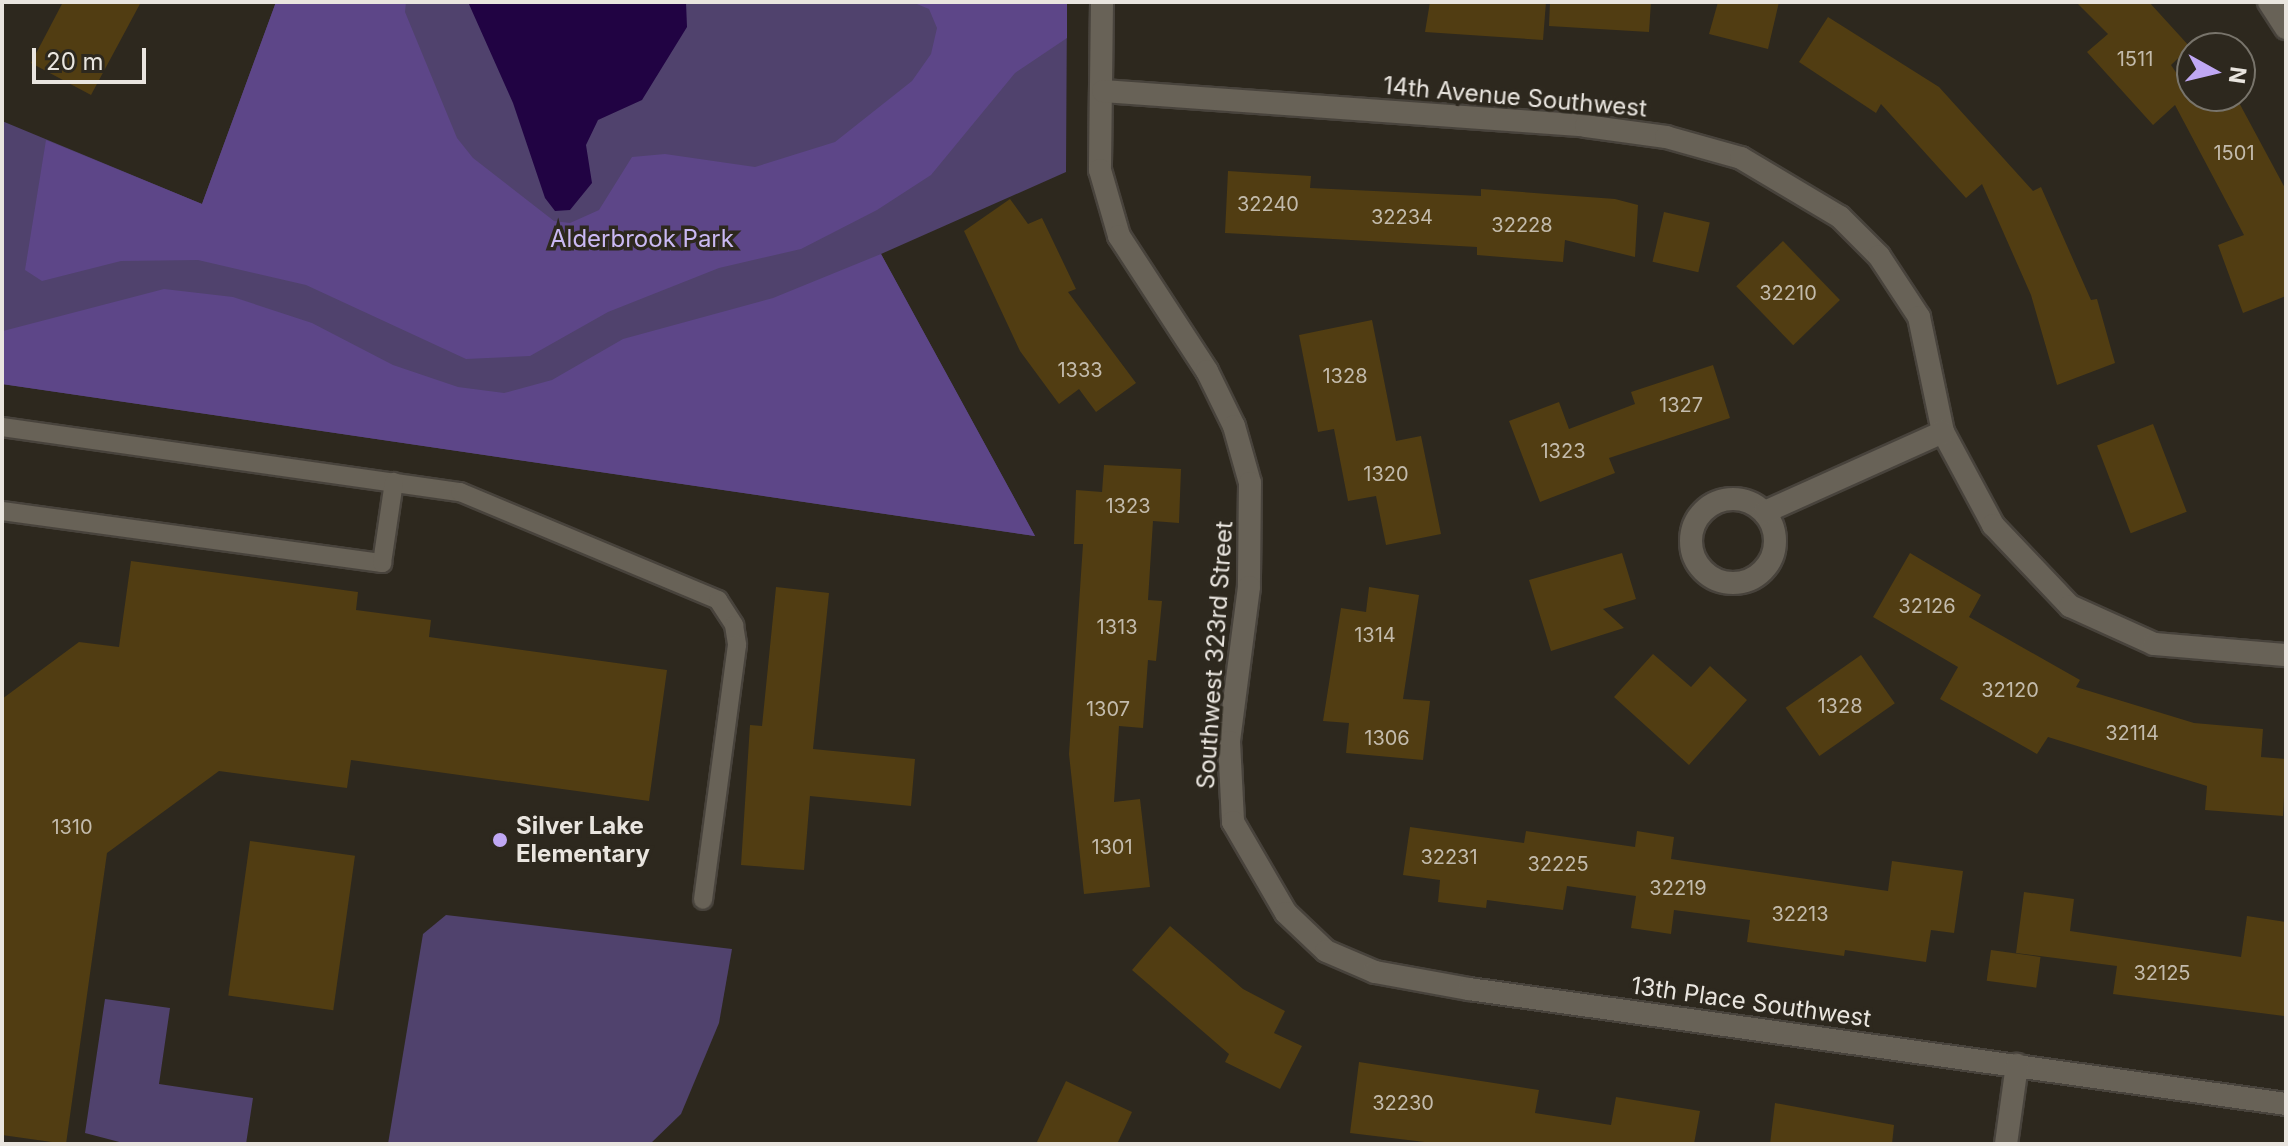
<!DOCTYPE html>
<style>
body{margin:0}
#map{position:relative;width:2288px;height:1146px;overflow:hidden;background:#2d281e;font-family:Inter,sans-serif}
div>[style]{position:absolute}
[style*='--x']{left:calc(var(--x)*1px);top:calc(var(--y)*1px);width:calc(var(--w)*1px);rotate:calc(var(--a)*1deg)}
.green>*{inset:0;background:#50426d}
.forest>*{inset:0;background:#5d4688}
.water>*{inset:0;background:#210343}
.building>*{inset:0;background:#513d12;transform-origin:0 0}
.roads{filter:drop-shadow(2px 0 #48433c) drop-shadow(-2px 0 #48433c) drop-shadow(0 2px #48433c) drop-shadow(0 -2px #48433c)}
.service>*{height:18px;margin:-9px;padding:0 9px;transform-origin:9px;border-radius:9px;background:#686257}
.minor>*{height:22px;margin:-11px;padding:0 11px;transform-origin:11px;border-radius:11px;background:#686257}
.minor>.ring{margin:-11px;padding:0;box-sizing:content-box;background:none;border:22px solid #686257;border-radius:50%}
.dots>*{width:22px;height:22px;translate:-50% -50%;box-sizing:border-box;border:4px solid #2d281e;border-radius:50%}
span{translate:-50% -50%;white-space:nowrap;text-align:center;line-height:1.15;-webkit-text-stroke:7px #2d281e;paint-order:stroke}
.number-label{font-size:20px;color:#c3bbac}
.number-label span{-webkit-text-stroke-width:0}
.street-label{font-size:24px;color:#e9e5df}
.park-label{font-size:24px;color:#cab9f3}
.poi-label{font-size:24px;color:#e9e5df;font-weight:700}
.left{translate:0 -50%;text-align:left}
.frame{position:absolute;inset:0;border:4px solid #e9e5df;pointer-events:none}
.north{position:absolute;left:2176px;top:32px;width:80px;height:80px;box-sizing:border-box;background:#2d281e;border:2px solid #78746b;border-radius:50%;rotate:98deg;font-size:22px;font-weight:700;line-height:32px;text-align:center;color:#e9e5df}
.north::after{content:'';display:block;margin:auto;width:28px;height:36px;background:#c0a8f4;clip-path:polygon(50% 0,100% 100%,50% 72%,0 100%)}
.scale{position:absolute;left:32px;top:48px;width:114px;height:36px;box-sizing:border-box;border:4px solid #e9e5df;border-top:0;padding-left:10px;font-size:24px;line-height:28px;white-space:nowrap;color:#e9e5df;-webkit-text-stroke:6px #2d281e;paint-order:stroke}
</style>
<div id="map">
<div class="green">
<div style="clip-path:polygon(276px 2px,1067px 2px,1066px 172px,881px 254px,1035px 536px,2px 384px,2px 121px,202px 204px)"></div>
<div style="clip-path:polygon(446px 915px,732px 949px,719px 1023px,681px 1114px,650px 1144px,388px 1144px,423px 934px)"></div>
<div style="clip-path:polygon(105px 999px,170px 1008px,159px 1084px,253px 1098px,246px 1144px,127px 1144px,85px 1133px)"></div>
</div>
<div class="forest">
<div style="clip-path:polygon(276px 2px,406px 2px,405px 12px,457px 138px,473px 158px,554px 221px,570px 223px,599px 210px,632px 157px,665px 154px,755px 167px,835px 142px,912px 81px,931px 54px,937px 28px,929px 9px,912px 2px,1067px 2px,1067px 38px,1015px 73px,931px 175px,877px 210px,801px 249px,719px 268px,608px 312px,530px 356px,466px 359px,306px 285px,198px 260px,121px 261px,42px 281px,25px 270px,46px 140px,202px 204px)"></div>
<div style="clip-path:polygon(881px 254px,1035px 536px,2px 384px,3px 331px,164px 289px,233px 297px,312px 323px,393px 365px,458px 387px,504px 393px,552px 380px,623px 339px,773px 298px)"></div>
</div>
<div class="water">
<div style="clip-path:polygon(468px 2px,686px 2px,687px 27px,642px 100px,598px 120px,586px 145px,592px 183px,570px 210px,555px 211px,545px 198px,513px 103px)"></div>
</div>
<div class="building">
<div style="clip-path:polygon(63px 2px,141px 2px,91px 95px,31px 63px)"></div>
<div style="clip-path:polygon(1430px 2px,1546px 2px,1543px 40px,1425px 32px)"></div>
<div style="clip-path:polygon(1550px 2px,1651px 2px,1649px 32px,1549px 26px)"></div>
<div style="clip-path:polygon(1718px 2px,1779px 2px,1768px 49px,1709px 34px)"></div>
<div style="clip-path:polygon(2076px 2px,2149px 2px,2190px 47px,2171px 65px,2192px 96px,2211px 110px,2236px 97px,2286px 190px,2286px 296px,2243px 313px,2218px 245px,2244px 235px,2175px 105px,2153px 125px,2087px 52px,2108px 34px)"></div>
<div style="clip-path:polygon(1828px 17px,1939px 87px,2033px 191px,2041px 187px,2091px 300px,2097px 299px,2115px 363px,2057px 385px,2031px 295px,1982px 184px,1966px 198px,1881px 104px,1876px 113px,1799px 62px)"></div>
<div style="clip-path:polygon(1228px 171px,1311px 176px,1310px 188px,1481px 196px,1481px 189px,1615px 199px,1638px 205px,1635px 257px,1565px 240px,1563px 262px,1477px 255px,1477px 247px,1225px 233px)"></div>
<div style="clip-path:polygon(1010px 199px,1028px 224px,1042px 218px,1076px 289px,1068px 292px,1136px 383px,1096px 412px,1079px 389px,1059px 404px,1020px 351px,964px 231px)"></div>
<div style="left:1664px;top:212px;width:47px;height:51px;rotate:13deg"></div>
<div style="left:1783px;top:241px;width:82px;height:65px;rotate:46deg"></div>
<div style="clip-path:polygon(1372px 320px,1396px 441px,1421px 436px,1441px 534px,1386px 545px,1376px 496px,1348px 501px,1334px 429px,1318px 432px,1299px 335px)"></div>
<div style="clip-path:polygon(1713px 365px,1730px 418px,1609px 458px,1615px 473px,1540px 502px,1509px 421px,1559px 402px,1569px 429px,1635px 404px,1631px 392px)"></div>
<div style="left:2153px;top:424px;width:94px;height:60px;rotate:69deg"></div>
<div style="clip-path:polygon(1104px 465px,1181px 469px,1179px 523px,1153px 521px,1148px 600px,1162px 601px,1156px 661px,1148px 660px,1143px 728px,1119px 726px,1114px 802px,1140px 799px,1150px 887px,1084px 894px,1069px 754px,1083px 544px,1074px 544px,1076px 490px,1102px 492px)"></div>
<div style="clip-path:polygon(1622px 553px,1636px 599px,1603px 609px,1624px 628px,1551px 651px,1529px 580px)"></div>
<div style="clip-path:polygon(1910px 553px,1981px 595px,1969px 617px,2080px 680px,2076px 687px,2194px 723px,2263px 729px,2261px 757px,2286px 759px,2283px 816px,2205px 810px,2207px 786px,2048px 737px,2037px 754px,1940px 699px,1958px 667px,1873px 617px)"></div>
<div style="clip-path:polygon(131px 561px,358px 592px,356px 610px,431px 620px,429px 637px,667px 670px,649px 801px,351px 760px,347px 788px,219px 771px,107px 853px,66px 1144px,2px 1135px,2px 699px,79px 642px,119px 647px)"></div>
<div style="clip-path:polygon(776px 587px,829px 593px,813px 749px,915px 759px,911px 806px,810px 796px,804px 870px,741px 865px,750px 725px,762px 726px)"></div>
<div style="clip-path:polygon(1369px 587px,1419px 595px,1403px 699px,1430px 701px,1423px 760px,1346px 753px,1349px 723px,1323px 721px,1341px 608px,1366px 612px)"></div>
<div style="clip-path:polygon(1653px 654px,1691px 687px,1710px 666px,1747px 700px,1689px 765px,1614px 697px)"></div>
<div style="left:1861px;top:655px;width:59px;height:92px;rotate:55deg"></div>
<div style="clip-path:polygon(1410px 827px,1524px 843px,1526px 831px,1635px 847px,1637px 831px,1674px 837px,1671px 859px,1888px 891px,1892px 861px,1963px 871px,1954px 933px,1931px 930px,1926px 962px,1845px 950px,1844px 956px,1747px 942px,1750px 920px,1674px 910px,1671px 934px,1631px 928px,1636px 896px,1567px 886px,1563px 910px,1487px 900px,1486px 908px,1438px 902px,1440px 880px,1403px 875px)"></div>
<div style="left:250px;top:841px;width:106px;height:156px;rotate:8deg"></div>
<div style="clip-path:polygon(2024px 892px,2074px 899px,2070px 931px,2241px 957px,2247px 916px,2286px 922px,2284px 1016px,2113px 994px,2117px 966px,2016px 953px)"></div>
<div style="clip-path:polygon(1170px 926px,1243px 989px,1285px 1011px,1274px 1033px,1302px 1046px,1280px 1089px,1225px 1062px,1229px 1054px,1132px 970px)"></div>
<div style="left:1991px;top:950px;width:50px;height:31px;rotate:8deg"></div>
<div style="clip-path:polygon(1359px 1062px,1539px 1090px,1535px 1113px,1611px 1125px,1616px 1097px,1700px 1111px,1694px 1144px,1441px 1144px,1350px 1133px)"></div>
<div style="clip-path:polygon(1066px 1081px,1132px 1112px,1117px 1144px,1036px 1144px)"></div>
<div style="clip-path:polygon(1775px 1103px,1894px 1125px,1892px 1144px,1770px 1144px)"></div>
</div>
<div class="roads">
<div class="service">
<div style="--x:2;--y:427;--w:463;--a:8.1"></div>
<div style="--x:460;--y:492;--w:280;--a:22.7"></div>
<div style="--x:718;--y:600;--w:30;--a:57"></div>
<div style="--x:734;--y:625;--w:20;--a:81"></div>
<div style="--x:737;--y:645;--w:257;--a:97.6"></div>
<div style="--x:2;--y:511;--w:384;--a:7.8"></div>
<div style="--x:382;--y:563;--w:82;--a:-81.6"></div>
</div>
<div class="minor">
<div style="--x:1102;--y:2;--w:168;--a:90.7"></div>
<div style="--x:1100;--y:170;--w:69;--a:73.9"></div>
<div style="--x:1119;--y:236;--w:161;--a:56.9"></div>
<div style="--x:1207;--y:371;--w:61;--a:63.9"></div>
<div style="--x:1234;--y:426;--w:59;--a:74.3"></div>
<div style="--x:1250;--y:483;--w:104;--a:90.6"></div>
<div style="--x:1249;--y:587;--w:156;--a:97.4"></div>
<div style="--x:1229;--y:742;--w:80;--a:87.1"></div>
<div style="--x:1233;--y:822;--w:105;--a:59.8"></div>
<div style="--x:1286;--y:913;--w:55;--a:43.5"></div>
<div style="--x:1326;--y:951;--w:53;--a:23.2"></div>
<div style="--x:1375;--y:972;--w:96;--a:10.3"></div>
<div style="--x:1469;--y:989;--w:825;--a:8.01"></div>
<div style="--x:2269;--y:2;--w:31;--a:57"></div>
<div style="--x:1103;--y:91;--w:484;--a:4.1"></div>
<div style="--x:1586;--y:126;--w:81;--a:7.8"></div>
<div style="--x:1666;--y:137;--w:78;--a:15.6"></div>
<div style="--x:1741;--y:158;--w:115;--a:30.8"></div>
<div style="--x:1840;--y:217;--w:55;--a:45"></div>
<div style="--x:1879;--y:256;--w:73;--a:56.7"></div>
<div style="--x:1919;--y:317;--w:117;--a:78.2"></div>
<div style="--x:1943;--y:432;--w:106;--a:61.7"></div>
<div style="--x:1993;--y:525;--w:112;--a:46.5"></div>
<div style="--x:2070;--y:606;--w:92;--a:24.3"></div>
<div style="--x:2154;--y:644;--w:132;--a:4.8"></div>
<div class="ring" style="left:1691px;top:499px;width:62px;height:62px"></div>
<div style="--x:1765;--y:512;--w:195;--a:-24.2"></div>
<div style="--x:2006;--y:1144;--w:80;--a:-82.1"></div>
</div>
</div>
<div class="dots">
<div style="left:500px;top:840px;background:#c0a8f4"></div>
</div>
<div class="number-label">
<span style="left:2135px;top:59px">1511</span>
<span style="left:2234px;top:153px">1501</span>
<span style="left:1268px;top:204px">32240</span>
<span style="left:1402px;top:217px">32234</span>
<span style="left:1522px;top:225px">32228</span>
<span style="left:1788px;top:293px">32210</span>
<span style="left:1080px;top:370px">1333</span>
<span style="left:1345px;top:376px">1328</span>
<span style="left:1681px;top:405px">1327</span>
<span style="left:1563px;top:451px">1323</span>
<span style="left:1386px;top:474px">1320</span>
<span style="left:1128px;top:506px">1323</span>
<span style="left:1927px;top:606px">32126</span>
<span style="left:1117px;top:627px">1313</span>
<span style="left:1375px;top:635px">1314</span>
<span style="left:2010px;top:690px">32120</span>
<span style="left:1840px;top:706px">1328</span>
<span style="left:1108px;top:709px">1307</span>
<span style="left:2132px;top:733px">32114</span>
<span style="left:1387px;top:738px">1306</span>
<span style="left:72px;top:827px">1310</span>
<span style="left:1112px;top:847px">1301</span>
<span style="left:1449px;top:857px">32231</span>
<span style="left:1558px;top:864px">32225</span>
<span style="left:1678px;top:888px">32219</span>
<span style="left:1800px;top:914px">32213</span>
<span style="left:2162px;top:973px">32125</span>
<span style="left:1403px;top:1103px">32230</span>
</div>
<div class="street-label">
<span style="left:1515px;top:97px;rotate:5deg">14th Avenue Southwest</span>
<span style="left:1215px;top:655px;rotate:-86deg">Southwest 323rd Street</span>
<span style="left:1751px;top:1002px;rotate:8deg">13th Place Southwest</span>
</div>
<div class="park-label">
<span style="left:642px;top:239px">Alderbrook Park</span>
</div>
<div class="poi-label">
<span class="left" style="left:516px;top:840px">Silver Lake<br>Elementary</span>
</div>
<div class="frame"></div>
<div class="north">N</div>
<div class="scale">20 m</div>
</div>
